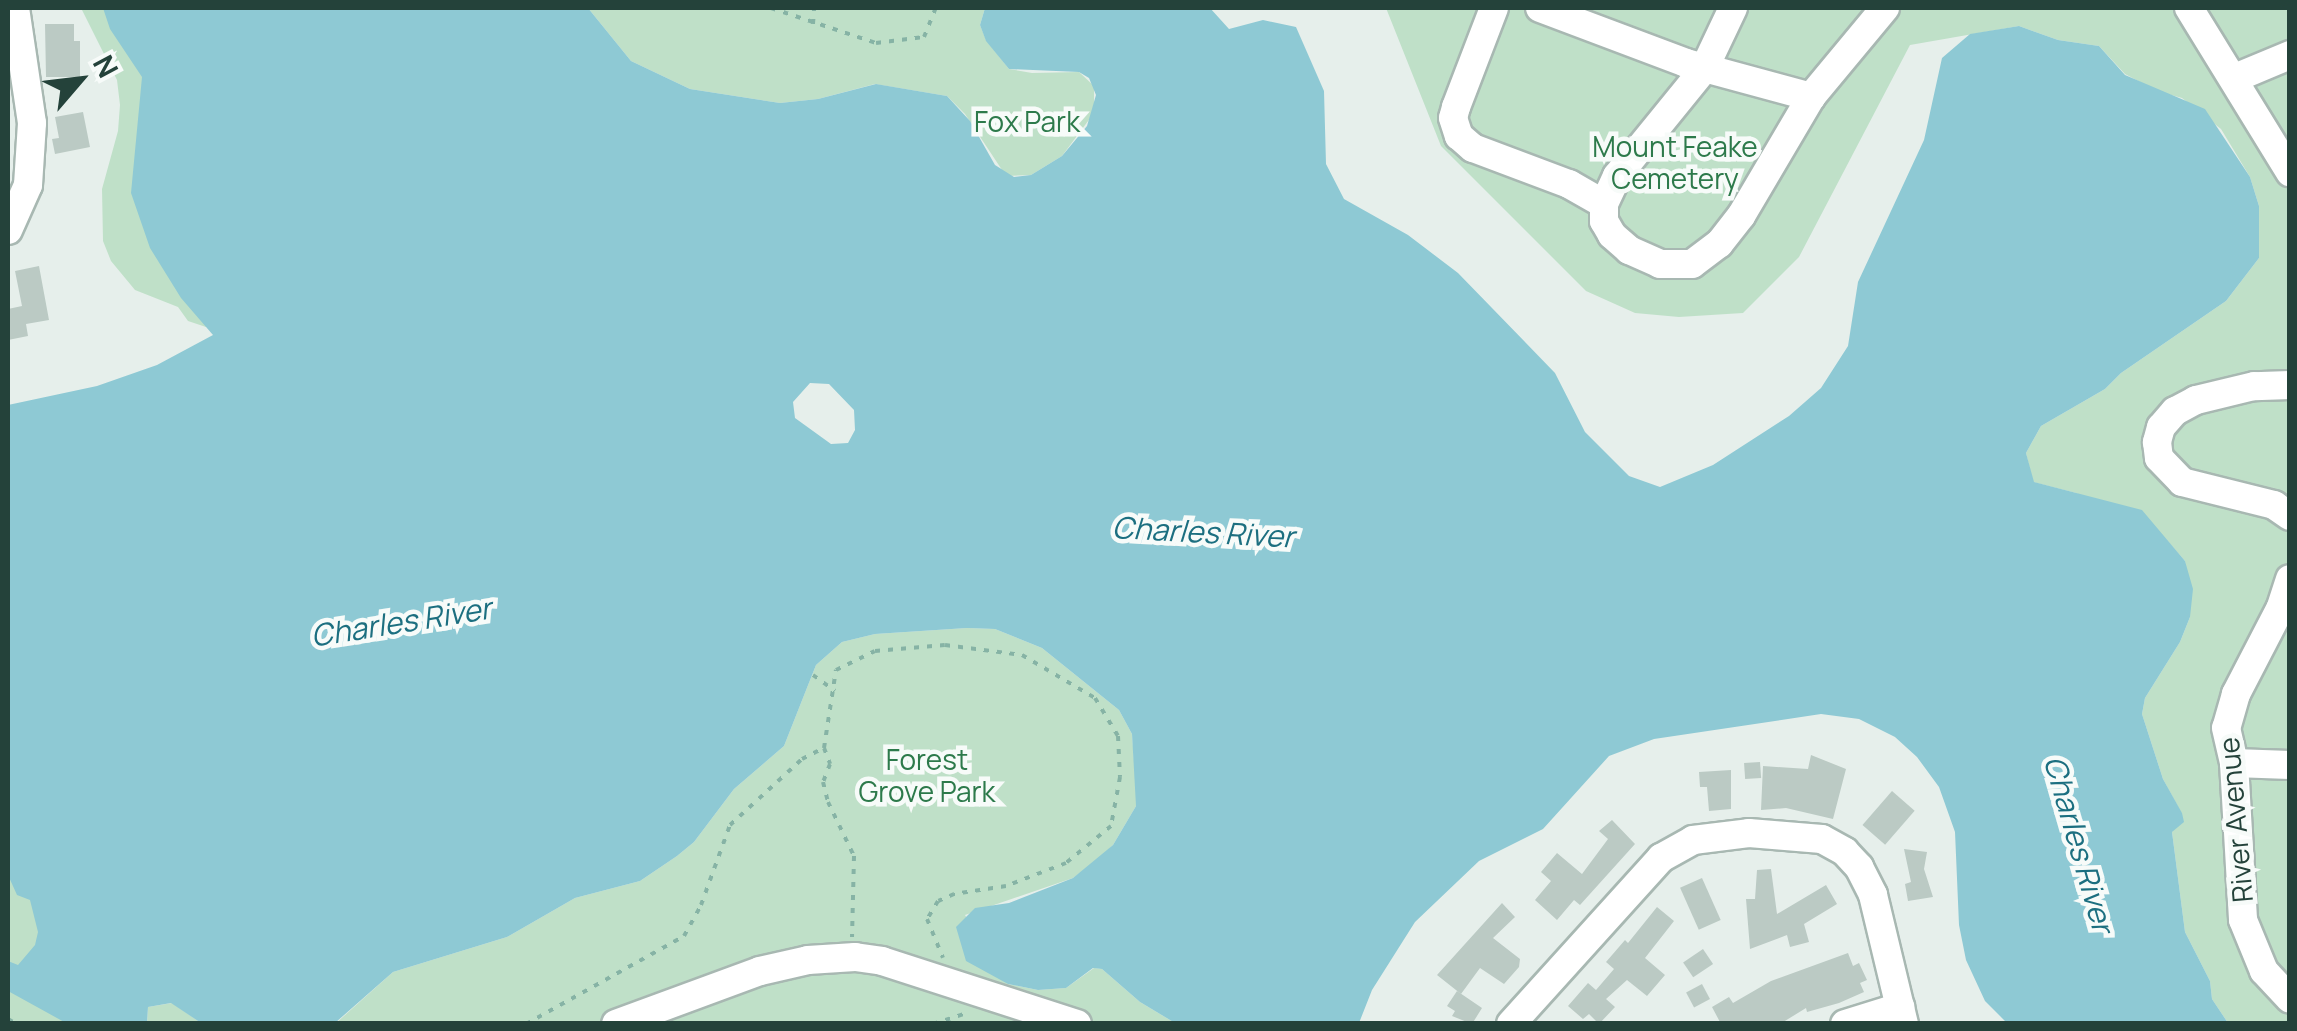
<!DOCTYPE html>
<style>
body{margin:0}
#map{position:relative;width:2297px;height:1031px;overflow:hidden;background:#e6efeb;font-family:Manrope,sans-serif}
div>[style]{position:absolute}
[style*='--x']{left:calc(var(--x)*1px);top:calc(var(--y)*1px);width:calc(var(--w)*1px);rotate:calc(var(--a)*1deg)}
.green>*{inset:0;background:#bfe0c8}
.water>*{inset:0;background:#8ec9d4}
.building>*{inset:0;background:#bbcac4;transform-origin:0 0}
.path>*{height:4px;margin-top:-2px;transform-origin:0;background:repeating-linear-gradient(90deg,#86b3a5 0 5px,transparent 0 13px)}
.roads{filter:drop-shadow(2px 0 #a8b8b2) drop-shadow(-2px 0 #a8b8b2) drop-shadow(0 2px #a8b8b2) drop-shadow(0 -2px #a8b8b2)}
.minor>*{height:28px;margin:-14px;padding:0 14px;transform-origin:14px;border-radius:14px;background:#fff}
span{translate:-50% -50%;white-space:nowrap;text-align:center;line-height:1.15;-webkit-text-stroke:9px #f7fbf9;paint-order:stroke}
.park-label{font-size:28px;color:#2d7a4b}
.street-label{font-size:28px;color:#24423a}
.water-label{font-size:30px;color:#1c6f80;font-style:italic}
.frame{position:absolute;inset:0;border:10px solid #24423a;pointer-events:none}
.north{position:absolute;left:30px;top:30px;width:100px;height:100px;-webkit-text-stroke:8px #f7fbf9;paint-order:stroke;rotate:62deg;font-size:28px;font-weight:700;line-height:40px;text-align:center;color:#24423a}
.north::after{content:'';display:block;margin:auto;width:35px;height:45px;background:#24423a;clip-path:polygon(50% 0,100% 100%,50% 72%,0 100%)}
</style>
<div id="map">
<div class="green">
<div style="clip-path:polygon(81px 8px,269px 8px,225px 307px,206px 327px,188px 321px,178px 307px,135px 290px,111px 261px,103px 241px,102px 189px,118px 131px,120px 105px,117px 80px)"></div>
<div style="clip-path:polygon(588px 8px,985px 8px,980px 25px,986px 40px,1009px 69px,1032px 73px,1079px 72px,1094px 86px,1094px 113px,1062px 156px,1031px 175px,1006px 176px,965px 114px,947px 96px,875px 84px,818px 99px,780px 103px,690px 89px,631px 61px)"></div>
<div style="clip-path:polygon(1386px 8px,2289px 8px,2289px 1023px,2228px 1023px,2212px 999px,2210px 981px,2185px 932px,2172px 832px,2182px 814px,2163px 779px,2142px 714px,2145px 698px,2180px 642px,2190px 617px,2185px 561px,2164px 537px,2076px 493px,2033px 482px,2026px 453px,2041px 426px,2105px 389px,2121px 373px,2226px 301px,2259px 258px,2259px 206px,2250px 177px,2221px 129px,2182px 98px,2157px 91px,2125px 74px,2099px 46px,2058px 40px,2019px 26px,1910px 45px,1799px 257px,1743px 313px,1679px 317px,1635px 313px,1586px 291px,1441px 146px)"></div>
<div style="clip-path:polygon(967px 628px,995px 629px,1042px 648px,1119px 710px,1132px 734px,1136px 786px,1136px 806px,1113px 845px,1096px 861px,1073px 878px,965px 915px,1008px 984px,1038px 990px,1066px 988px,1094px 968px,1102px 969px,1140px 1002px,1175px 1023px,335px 1024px,393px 972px,507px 937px,575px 898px,640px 881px,677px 856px,694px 842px,734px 789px,784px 746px,816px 665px,842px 642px,875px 634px)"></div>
<div style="clip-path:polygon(8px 844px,86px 1023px,8px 1023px)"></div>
<div style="clip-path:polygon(172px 1003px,201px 1023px,147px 1024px,148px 1007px)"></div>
</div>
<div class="water">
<div style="clip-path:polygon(evenodd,103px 8px,588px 8px,631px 61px,690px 89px,780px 103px,818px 99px,876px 84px,947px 96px,970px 121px,995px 165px,1014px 177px,1031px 175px,1062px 156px,1087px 126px,1096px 95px,1089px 78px,1079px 72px,1009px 69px,986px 41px,980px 25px,985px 8px,1210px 8px,1229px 29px,1263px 20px,1296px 27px,1324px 91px,1326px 164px,1344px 199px,1408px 235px,1458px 273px,1555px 373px,1585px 432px,1629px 476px,1660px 487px,1713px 465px,1789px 416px,1821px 388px,1848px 346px,1858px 282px,1924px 140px,1942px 58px,1970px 34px,2019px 26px,2058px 40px,2099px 46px,2125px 75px,2205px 109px,2250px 177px,2259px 206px,2259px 258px,2226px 301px,2121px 373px,2105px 389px,2041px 426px,2026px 453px,2034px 482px,2142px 510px,2185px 561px,2193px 589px,2190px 617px,2180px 642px,2145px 698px,2142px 714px,2163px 779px,2182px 813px,2184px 822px,2172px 832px,2185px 932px,2210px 981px,2212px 999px,2228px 1023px,2007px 1023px,1985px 1001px,1966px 960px,1959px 925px,1955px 832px,1939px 787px,1917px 757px,1895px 737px,1859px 719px,1821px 714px,1654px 739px,1609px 756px,1543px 829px,1479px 861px,1415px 922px,1372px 990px,1359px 1023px,1175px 1023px,1140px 1002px,1102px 969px,1093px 968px,1066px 988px,1038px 990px,1008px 984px,966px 961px,956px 927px,975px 908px,1009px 903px,1073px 878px,1113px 845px,1136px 806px,1132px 734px,1119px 710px,1042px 648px,995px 629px,967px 628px,875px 634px,842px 642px,816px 665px,784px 746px,734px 789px,694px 842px,677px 856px,640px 881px,575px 898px,507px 937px,393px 972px,335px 1023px,201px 1023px,171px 1003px,148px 1007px,147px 1023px,66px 1023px,8px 991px,8px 961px,18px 965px,35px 945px,38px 932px,30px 900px,17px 895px,8px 875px,8px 405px,97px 386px,157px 365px,213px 335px,181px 298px,150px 248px,131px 193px,142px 77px,110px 29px,103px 8px,810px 383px,829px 384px,854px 410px,855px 430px,848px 443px,831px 444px,795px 418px,793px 402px,810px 383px)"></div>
</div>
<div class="building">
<div style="clip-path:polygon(45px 24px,74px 24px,74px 41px,80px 41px,80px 77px,46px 77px)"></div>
<div style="clip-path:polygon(83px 112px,90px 147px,55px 154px,52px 139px,59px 138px,55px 117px)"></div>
<div style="clip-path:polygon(39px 266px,49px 320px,26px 324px,28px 336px,8px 340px,8px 309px,22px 306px,15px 271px)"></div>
<div style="clip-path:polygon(1811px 755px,1846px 769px,1833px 819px,1786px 808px,1761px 810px,1763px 766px,1808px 769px)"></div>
<div style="left:1760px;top:762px;width:16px;height:16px;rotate:86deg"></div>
<div style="clip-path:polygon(1731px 770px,1731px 809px,1709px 811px,1707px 787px,1700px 787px,1699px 772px)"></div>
<div style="left:1892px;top:791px;width:30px;height:45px;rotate:41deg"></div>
<div style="clip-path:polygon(1612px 820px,1635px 844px,1580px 905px,1574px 900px,1557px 920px,1535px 900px,1551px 881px,1541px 872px,1557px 853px,1582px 874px,1608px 839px,1599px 831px)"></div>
<div style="clip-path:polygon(1904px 849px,1927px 852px,1924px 869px,1933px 897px,1908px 901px,1905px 884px,1911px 882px)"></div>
<div style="clip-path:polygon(1771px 869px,1777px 914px,1826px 885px,1837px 904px,1804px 924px,1809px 942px,1790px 947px,1787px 935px,1750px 949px,1746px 899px,1755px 899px,1757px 870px)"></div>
<div style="left:1702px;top:878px;width:46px;height:24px;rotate:66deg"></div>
<div style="clip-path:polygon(1502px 903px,1515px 917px,1493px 938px,1520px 959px,1519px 967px,1504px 984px,1480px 968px,1461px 994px,1437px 975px)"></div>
<div style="clip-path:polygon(1657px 907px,1674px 921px,1645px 958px,1665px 975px,1647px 996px,1627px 980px,1606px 999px,1615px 1007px,1599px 1024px,1589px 1014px,1583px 1019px,1568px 1006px,1588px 983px,1596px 990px,1614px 969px,1606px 962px,1625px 940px,1628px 943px)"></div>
<div style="left:1703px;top:949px;width:18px;height:24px;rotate:56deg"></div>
<div style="clip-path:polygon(1848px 953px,1853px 966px,1859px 963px,1867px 980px,1860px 983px,1864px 992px,1839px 1003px,1807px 1012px,1806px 1008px,1780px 1024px,1721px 1024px,1712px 1007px,1729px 997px,1733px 1003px,1771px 981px)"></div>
<div style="left:1702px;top:984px;width:17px;height:18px;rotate:62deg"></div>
<div style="clip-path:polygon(1457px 991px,1482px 1008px,1472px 1024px,1452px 1016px,1455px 1011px,1447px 1006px)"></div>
</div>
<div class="path">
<div style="--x:771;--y:8;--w:111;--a:18.4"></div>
<div style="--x:876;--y:43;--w:48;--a:-7.1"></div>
<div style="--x:924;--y:37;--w:31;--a:-68"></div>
<div style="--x:813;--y:24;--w:16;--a:-86"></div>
<div style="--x:813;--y:675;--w:27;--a:36"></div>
<div style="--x:824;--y:748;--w:17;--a:69"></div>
<div style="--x:830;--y:764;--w:19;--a:111"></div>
<div style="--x:823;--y:782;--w:21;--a:76"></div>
<div style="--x:828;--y:802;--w:60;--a:64.3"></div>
<div style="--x:854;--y:856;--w:81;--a:91.4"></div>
<div style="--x:8;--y:1019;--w:9;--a:32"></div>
<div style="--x:526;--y:1024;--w:181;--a:-29.1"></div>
<div style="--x:684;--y:936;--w:35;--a:-61"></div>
<div style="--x:701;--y:905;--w:85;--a:-70.1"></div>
<div style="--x:730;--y:825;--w:98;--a:-42.5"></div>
<div style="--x:802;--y:759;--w:25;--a:-27"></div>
<div style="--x:824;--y:748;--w:79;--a:-81.3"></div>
<div style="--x:836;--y:670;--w:43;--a:-26"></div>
<div style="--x:875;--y:651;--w:70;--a:-4.9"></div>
<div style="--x:945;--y:645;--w:78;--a:7.4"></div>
<div style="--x:1022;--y:655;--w:85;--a:30.5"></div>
<div style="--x:1095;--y:698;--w:44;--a:58.8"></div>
<div style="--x:1118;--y:736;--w:41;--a:87.2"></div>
<div style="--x:1120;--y:777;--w:50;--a:100.4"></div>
<div style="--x:1111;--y:826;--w:58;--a:140.6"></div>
<div style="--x:1066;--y:863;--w:64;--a:159"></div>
<div style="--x:1006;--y:886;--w:53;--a:171.3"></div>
<div style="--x:954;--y:894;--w:17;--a:156"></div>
<div style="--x:938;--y:901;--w:21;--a:121"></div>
<div style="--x:927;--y:919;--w:42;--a:67.7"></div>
<div style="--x:933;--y:1024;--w:36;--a:-18"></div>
</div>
<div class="roads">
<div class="minor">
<div style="--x:1494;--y:8;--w:106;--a:111"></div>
<div style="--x:1456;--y:107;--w:11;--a:105"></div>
<div style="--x:1453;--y:118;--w:19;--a:72"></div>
<div style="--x:1459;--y:136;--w:18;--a:41"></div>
<div style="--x:1473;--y:148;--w:103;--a:20.6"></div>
<div style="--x:1569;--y:184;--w:40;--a:29.7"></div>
<div style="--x:1540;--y:8;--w:156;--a:20.6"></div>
<div style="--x:1686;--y:63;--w:130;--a:15.2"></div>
<div style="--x:1733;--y:8;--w:68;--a:115.4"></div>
<div style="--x:1704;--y:69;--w:138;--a:129.1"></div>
<div style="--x:1617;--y:176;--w:31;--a:115"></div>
<div style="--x:1604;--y:204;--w:17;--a:90"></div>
<div style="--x:1604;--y:221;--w:16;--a:60"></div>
<div style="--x:1612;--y:235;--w:23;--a:41"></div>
<div style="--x:1629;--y:250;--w:34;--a:24"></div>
<div style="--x:1660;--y:264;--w:32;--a:0"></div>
<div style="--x:1692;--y:264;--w:34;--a:-37"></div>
<div style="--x:1719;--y:244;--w:36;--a:-52"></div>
<div style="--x:1741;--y:216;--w:138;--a:-59.5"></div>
<div style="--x:1811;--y:97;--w:116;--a:-50.3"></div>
<div style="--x:2189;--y:8;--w:193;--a:58.4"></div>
<div style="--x:2235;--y:78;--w:60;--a:-22.7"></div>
<div style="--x:8;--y:230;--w:49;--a:-66"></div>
<div style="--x:28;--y:185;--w:62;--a:-86.3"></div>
<div style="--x:32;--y:123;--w:116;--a:-98.4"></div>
<div style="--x:2290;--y:385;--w:36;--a:178"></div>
<div style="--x:2254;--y:386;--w:60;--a:166.4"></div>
<div style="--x:2196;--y:400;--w:24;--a:152"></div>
<div style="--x:2175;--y:411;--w:21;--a:131"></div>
<div style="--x:2161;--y:427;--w:16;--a:105"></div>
<div style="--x:2157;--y:442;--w:16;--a:83"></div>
<div style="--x:2159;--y:458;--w:33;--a:46"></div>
<div style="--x:2182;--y:482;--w:95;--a:14"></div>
<div style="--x:2274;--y:505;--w:19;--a:35"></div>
<div style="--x:2290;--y:579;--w:32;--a:108"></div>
<div style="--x:2280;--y:609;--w:96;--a:117.4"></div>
<div style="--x:2236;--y:694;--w:35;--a:106"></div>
<div style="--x:2226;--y:728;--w:36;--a:77"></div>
<div style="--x:2234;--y:763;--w:157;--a:86.7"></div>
<div style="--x:2243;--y:920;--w:55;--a:67.6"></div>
<div style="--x:2264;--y:971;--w:38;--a:47"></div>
<div style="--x:2234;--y:763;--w:56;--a:2"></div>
<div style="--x:616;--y:1024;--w:153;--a:-20.2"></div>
<div style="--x:760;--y:971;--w:49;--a:-12.9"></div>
<div style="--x:808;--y:960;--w:47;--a:-3.7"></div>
<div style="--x:855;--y:957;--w:27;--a:8"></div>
<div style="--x:882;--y:961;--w:205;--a:17.9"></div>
<div style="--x:1511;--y:1024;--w:224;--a:-47.9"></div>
<div style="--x:1661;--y:858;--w:37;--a:-29"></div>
<div style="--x:1693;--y:840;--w:56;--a:-7.1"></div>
<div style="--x:1749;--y:833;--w:73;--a:4.7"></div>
<div style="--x:1822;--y:839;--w:26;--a:29"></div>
<div style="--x:1845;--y:852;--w:21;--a:47"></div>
<div style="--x:1859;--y:867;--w:31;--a:63"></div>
<div style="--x:1873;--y:895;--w:133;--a:76.5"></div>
<div style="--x:1845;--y:1024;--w:58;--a:-17.2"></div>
</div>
</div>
<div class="park-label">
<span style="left:1027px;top:121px">Fox Park</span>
<span style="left:1675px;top:162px">Mount Feake<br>Cemetery</span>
<span style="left:927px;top:775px">Forest<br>Grove Park</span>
</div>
<div class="street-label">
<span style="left:2235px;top:820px;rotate:-95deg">River Avenue</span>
</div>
<div class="water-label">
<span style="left:1203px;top:532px;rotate:3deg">Charles River</span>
<span style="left:401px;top:622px;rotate:-9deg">Charles River</span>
<span style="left:2079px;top:844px;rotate:74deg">Charles River</span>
</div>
<div class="frame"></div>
<div class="north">N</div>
</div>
